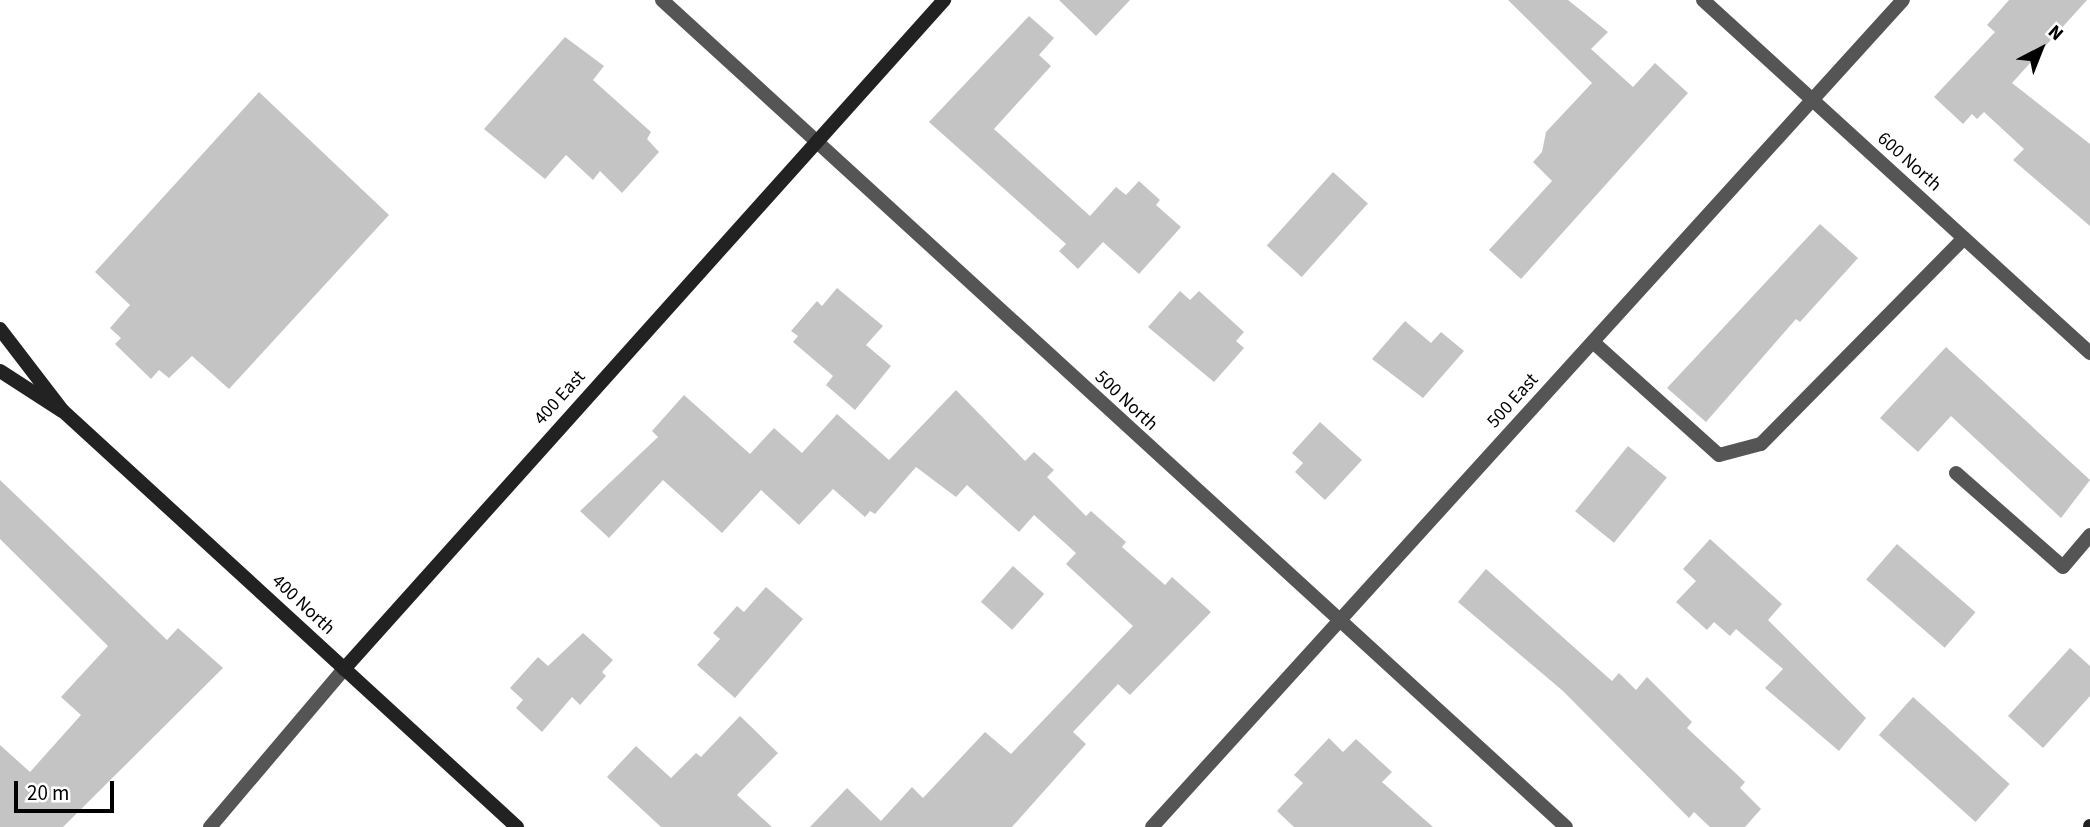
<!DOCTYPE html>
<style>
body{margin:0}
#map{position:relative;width:2090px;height:827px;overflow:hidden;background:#fff;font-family:"Source Sans 3",sans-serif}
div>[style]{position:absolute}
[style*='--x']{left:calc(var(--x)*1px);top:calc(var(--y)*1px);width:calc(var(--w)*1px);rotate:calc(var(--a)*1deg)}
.building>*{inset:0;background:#c4c4c4;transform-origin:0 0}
.lane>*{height:14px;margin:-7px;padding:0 7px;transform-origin:7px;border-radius:7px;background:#555}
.street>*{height:14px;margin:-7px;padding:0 7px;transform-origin:7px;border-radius:7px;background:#555}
.secondary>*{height:14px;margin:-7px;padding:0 7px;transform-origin:7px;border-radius:7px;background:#222}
span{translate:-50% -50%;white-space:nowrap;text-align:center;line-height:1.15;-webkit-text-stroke:5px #fff;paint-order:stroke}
.street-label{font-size:19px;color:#000}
.north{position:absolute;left:2006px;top:14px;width:70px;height:70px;-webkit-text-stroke:5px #fff;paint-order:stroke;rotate:42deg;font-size:19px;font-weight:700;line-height:28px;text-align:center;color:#000}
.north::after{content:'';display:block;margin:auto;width:24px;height:32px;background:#000;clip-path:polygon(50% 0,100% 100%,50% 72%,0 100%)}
.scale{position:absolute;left:14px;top:781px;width:100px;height:32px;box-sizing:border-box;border:4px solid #000;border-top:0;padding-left:9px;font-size:21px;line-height:24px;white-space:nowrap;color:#000;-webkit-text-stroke:5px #fff;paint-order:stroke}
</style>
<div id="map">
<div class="building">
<div style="clip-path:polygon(1059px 0,1130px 0,1096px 36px)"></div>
<div style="clip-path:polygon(1508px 0,1568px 0,1608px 32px,1591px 49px,1633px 87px,1655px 63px,1688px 93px,1521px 279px,1489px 250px,1552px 181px,1533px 162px,1542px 152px,1546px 132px,1592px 83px)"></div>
<div style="clip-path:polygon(2009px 0,2087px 0,2012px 83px,2090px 144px,2090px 226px,2013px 160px,2024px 149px,1984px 112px,1977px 119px,1972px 114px,1963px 124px,1934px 97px,1995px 32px,1987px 25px)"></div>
<div style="clip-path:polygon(1029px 16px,1054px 38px,1039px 55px,1051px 66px,994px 129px,1090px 216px,1116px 187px,1126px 195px,1139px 181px,1160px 200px,1156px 205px,1181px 227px,1139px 274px,1103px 242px,1078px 269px,1059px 251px,1066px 244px,929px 122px)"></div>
<div style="clip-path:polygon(565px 37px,604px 66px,593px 80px,651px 132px,647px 139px,659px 152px,622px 193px,600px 171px,593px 180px,566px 155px,545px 179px,484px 129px)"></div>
<div style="clip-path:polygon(259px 92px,389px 215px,229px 389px,192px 356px,169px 378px,159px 370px,151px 379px,115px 344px,121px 338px,110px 328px,130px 305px,95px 272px)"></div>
<div style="left:1333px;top:172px;width:47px;height:99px;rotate:42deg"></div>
<div style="clip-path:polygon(1820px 224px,1858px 258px,1800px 322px,1796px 319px,1706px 422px,1667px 388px)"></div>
<div style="clip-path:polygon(837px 288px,883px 326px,866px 345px,891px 366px,855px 410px,826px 385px,833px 376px,793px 342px,798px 336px,791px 331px,817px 301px,822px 306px)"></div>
<div style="clip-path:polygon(1180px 291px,1190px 300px,1199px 291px,1244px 332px,1236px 341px,1244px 348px,1214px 382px,1148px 327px)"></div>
<div style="clip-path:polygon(1405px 321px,1431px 343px,1441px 332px,1464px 351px,1423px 398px,1372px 359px)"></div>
<div style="clip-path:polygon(1946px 347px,2090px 480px,2061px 518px,1951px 416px,1918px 452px,1880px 418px)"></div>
<div style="clip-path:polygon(956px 390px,1025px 461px,1034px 452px,1054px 470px,1047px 477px,1086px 516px,1091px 511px,1126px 542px,1122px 547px,1165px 585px,1172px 577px,1211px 612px,1130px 695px,1118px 684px,1073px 732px,1086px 744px,1012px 827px,810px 827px,847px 788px,881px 821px,912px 787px,923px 798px,985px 732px,1011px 754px,1133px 626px,1066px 564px,1076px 553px,1034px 515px,1019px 532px,967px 485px,956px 497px,916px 467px,875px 514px,870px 511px,865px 517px,833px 489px,799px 525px,761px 490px,722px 533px,663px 480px,609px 538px,580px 511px,658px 437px,652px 431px,684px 395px,750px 454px,774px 428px,802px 453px,837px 414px,889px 460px)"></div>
<div style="clip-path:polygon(1320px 422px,1362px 460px,1325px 500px,1295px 472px,1303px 463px,1292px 453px)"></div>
<div style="left:1628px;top:446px;width:50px;height:84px;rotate:39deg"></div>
<div style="clip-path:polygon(0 480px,167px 640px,178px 628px,223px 668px,63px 827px,0 827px,0 745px,30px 772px,81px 715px,61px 697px,108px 646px,0 539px)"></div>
<div style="clip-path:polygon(1710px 539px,1782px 604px,1768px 620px,1866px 718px,1839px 751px,1765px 688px,1783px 669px,1736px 629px,1730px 636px,1714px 622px,1707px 630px,1676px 602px,1696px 581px,1683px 569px)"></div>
<div style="left:1897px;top:544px;width:104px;height:47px;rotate:41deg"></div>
<div style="left:1013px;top:566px;width:42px;height:48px;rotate:42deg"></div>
<div style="clip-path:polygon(1486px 569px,1612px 681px,1619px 673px,1636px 690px,1647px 677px,1692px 722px,1687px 728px,1745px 782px,1740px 788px,1761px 809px,1745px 827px,1710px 827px,1694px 812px,1689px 818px,1563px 691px,1458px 602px)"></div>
<div style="clip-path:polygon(766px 587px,803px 619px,735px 698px,697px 665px,720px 639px,713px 633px,737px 606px,744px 612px)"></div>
<div style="clip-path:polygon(583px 633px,613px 660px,602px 672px,606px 676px,580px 705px,572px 697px,542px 732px,516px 708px,523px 700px,510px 688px,538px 657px,548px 666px)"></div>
<div style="clip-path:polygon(2070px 648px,2090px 666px,2090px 696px,2043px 748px,2008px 716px)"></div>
<div style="left:1913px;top:697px;width:130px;height:51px;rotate:42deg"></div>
<div style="clip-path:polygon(740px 716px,778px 753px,737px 795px,772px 827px,661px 827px,607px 777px,636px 746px,671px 778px,696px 753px,701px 757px)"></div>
<div style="clip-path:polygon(1329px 738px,1343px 752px,1356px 739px,1392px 772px,1382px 782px,1433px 827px,1294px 827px,1277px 811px,1303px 783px,1294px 775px)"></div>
</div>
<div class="lane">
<div style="--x:1593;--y:342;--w:169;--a:41.9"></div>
<div style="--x:1719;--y:455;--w:43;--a:-14.7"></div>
<div style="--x:1761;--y:444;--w:289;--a:-45.4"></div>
<div style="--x:1956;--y:473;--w:142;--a:41.3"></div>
<div style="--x:2063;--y:567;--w:42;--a:-49.8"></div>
</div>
<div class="street">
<div style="--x:662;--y:0;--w:1225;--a:42.45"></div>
<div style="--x:1703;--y:0;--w:524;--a:42.37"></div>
<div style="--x:210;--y:827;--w:207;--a:-49.7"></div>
<div style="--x:1152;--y:827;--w:1117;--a:-47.76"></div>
</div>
<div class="secondary">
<div style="--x:0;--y:329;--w:103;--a:52.5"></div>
<div style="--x:63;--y:411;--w:616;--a:42.5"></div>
<div style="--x:0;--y:371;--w:74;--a:32.8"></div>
<div style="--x:344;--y:669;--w:899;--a:-48.11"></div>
<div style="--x:2090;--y:827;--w:1;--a:-90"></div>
</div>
<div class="street-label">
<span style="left:1909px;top:162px;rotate:42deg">600 North</span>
<span style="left:560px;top:398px;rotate:-48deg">400 East</span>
<span style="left:1126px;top:401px;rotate:43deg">500 North</span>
<span style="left:1513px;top:401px;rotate:-48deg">500 East</span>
<span style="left:303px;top:605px;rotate:43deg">400 North</span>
</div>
<div class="north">N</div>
<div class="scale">20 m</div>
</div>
